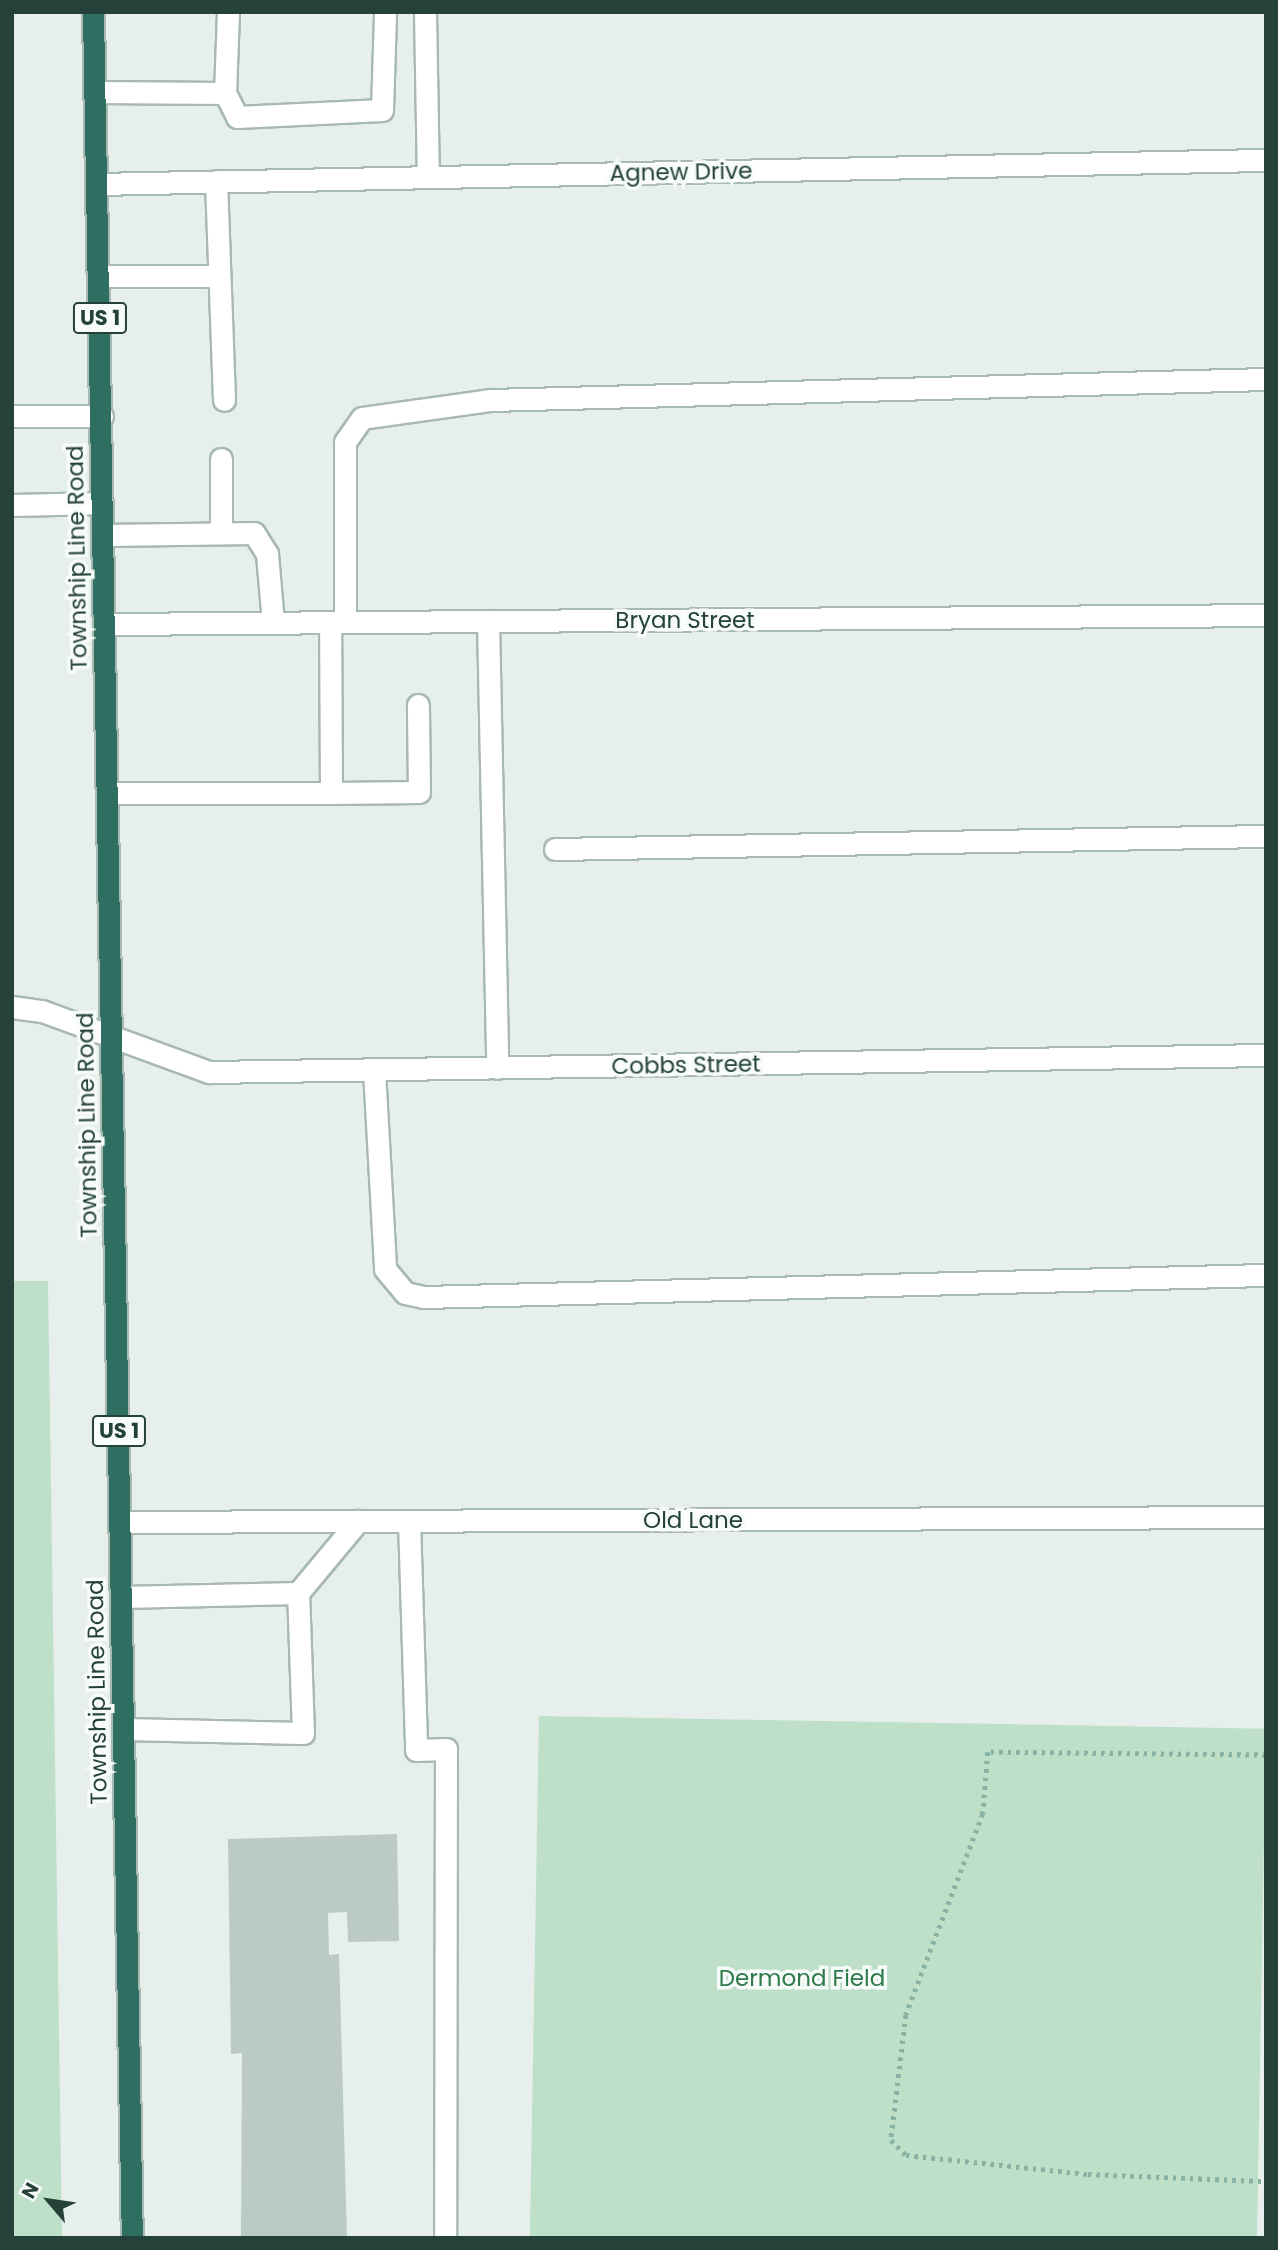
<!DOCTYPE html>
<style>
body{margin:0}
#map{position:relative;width:1278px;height:2250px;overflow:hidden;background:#e6efeb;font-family:Poppins,sans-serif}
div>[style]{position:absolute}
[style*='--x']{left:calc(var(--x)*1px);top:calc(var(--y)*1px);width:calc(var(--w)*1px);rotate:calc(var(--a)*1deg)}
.green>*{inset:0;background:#bfe0c8;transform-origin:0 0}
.building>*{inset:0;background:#bbcac4}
.path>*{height:4.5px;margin-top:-2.25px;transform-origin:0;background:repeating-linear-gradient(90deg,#86b3a5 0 3.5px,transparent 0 8.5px)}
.roads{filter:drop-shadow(2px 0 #a8b8b2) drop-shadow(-2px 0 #a8b8b2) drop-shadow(0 2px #a8b8b2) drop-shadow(0 -2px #a8b8b2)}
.lane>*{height:21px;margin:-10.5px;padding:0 10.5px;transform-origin:10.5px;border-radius:10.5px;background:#fff}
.street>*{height:21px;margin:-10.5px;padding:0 10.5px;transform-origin:10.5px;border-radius:10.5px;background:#fff}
.highway>*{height:21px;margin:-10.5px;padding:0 10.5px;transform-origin:10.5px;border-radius:10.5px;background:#2f6f62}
span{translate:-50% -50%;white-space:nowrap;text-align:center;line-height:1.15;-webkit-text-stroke:7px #f7fbf9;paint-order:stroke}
.shield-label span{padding:2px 5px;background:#f7fbf9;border:2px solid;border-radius:5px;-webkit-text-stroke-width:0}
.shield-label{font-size:21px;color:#24423a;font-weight:700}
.street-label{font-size:23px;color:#24423a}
.park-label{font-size:23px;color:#2d7a4b}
.frame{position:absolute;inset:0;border:14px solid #24423a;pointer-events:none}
.north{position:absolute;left:14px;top:2166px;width:70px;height:70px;-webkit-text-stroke:5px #f7fbf9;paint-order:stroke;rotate:299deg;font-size:19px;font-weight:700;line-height:28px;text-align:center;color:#24423a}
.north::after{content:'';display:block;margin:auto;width:24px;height:32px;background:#24423a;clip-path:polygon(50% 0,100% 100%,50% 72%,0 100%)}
</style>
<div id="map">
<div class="green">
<div style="clip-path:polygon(12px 1281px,48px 1281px,62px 2238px,12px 2238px)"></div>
<div style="left:539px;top:1716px;width:727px;height:522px;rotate:1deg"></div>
</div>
<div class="building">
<div style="clip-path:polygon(397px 1834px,399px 1941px,348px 1942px,347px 1912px,328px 1913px,329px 1955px,339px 1954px,347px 2238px,241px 2238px,242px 2053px,231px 2054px,228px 1839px)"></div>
</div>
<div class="path">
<div style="--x:1266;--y:1755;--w:278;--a:-179.4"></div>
<div style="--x:988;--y:1752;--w:62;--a:94.6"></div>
<div style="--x:983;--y:1814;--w:215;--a:111"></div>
<div style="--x:906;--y:2015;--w:126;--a:96.8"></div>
<div style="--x:891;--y:2140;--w:21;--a:45"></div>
<div style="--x:906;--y:2155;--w:183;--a:6"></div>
<div style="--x:1088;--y:2174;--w:178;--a:2.3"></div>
</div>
<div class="roads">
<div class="lane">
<div style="--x:228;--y:12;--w:81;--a:92.1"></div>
<div style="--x:225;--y:93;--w:27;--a:63"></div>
<div style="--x:237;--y:117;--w:145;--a:-2.8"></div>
<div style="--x:382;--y:110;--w:98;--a:-88.2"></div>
<div style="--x:425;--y:12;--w:165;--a:89"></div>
<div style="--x:95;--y:92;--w:130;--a:0.4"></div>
<div style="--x:216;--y:181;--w:219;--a:87.9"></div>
<div style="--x:99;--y:276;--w:120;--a:0"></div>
<div style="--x:12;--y:416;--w:90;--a:0"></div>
<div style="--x:221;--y:459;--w:73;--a:90"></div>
<div style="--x:104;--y:535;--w:150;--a:-0.8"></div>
<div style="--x:254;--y:533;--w:25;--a:58"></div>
<div style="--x:267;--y:554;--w:69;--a:85"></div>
<div style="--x:488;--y:621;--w:447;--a:88.8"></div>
<div style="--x:345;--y:622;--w:180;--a:-90"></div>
<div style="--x:345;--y:442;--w:29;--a:-55"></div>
<div style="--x:362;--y:418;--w:129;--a:-8"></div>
<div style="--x:490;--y:400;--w:776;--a:-1.55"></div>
<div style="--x:107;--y:793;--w:224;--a:0"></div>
<div style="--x:331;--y:793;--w:171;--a:-90.3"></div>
<div style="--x:331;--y:793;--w:88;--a:-0.7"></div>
<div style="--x:419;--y:792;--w:87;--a:-90.7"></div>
<div style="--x:555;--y:849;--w:711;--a:-1.05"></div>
<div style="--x:374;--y:1070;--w:199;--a:86.8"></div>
<div style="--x:385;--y:1269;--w:31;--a:50"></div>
<div style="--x:405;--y:1293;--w:19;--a:12"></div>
<div style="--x:424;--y:1297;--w:842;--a:-1.5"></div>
<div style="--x:409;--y:1521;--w:229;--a:88.2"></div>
<div style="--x:416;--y:1750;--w:30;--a:-2"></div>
<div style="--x:446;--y:1749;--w:489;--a:90.1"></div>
<div style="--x:122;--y:1597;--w:176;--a:-1.3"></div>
<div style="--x:124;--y:1729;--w:179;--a:1.3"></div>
<div style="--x:303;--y:1733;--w:140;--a:-92"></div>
<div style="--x:298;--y:1593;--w:94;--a:-50.2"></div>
</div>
<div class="street">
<div style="--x:97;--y:184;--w:1169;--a:-1.18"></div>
<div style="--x:12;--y:505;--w:90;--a:-1.3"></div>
<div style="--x:105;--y:624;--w:1161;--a:-0.44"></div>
<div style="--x:12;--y:1007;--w:30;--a:8"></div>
<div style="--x:42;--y:1011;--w:178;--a:20.1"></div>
<div style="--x:209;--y:1072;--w:1057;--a:-0.92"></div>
<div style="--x:120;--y:1522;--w:1146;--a:-0.25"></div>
</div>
<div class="highway">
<div style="--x:93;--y:12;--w:2226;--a:89"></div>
</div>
</div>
<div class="shield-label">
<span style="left:100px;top:318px">US 1</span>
<span style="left:119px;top:1431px">US 1</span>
</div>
<div class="street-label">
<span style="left:681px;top:172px;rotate:-1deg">Agnew Drive</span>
<span style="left:77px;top:558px;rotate:-91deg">Township Line Road</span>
<span style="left:685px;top:620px">Bryan Street</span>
<span style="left:686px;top:1065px;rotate:-1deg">Cobbs Street</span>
<span style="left:87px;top:1125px;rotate:-91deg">Township Line Road</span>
<span style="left:693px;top:1520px">Old Lane</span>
<span style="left:97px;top:1692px;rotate:-91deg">Township Line Road</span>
</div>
<div class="park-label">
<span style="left:802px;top:1978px">Dermond Field</span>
</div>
<div class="frame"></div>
<div class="north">N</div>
</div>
